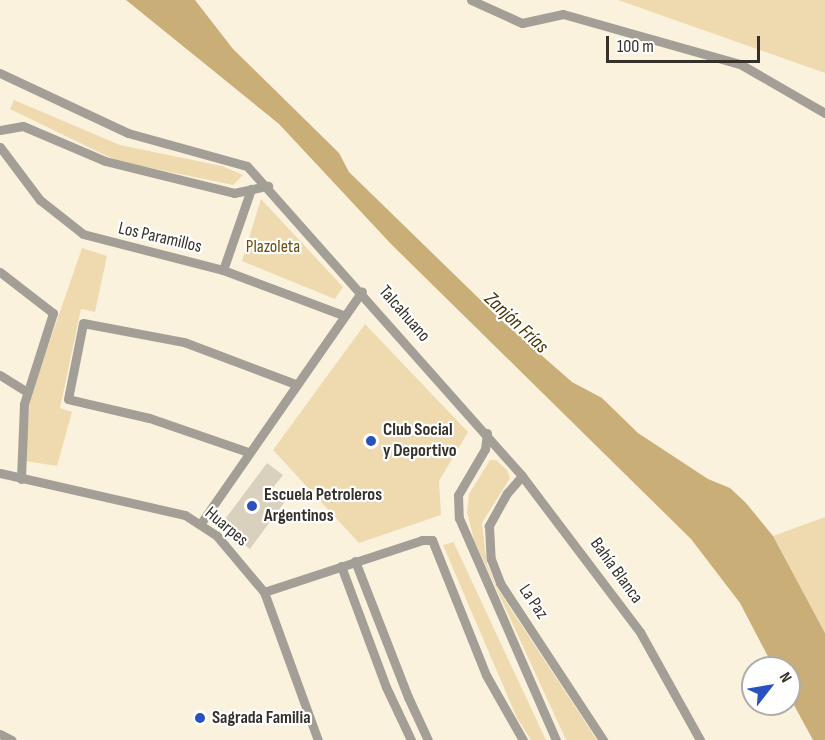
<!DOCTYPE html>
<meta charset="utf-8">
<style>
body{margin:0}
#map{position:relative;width:825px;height:740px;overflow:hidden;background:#fbf2de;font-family:"Sofia Sans Condensed",sans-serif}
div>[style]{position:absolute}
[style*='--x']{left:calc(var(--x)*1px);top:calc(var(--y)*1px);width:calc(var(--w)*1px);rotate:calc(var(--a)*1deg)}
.green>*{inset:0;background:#efdab0}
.water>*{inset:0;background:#c9af77}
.building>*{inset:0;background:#d9d0bd}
.street>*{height:9px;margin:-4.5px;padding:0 4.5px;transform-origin:4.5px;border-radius:4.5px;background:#a39f97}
.dots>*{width:16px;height:16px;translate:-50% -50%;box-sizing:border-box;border:3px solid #fff;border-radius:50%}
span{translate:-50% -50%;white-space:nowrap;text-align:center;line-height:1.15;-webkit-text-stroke:4.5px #fff;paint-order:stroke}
.street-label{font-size:18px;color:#35312a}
.park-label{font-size:18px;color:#6b500b}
.poi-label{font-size:18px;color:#35312a;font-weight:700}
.left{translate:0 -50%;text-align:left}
.water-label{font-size:20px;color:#493607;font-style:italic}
.north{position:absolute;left:741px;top:656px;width:60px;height:60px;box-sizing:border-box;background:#fff;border:2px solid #aeadaa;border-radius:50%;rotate:59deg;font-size:16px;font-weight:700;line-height:24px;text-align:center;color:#35312a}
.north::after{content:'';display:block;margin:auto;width:21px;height:27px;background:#2952c0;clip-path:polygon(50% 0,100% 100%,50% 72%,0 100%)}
.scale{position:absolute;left:606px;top:36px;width:154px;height:27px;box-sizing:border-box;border:3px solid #35312a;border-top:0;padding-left:8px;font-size:18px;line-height:21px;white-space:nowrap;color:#35312a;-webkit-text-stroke:4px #fff;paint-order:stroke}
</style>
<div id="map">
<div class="green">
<div style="clip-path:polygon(618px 0,825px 0,825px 73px)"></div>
<div style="clip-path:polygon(14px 100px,120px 145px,222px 166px,243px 175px,233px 185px,117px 161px,10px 109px)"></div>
<div style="clip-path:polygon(261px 199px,343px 287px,335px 299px,242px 261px)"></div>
<div style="clip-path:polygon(82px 248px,107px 256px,95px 312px,81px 309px,60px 408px,72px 412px,57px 466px,25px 461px,30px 398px)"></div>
<div style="clip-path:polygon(365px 324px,468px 432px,439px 481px,441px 515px,359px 543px,273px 450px)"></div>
<div style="clip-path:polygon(490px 460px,496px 460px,507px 470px,510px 478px,482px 523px,487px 564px,497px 588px,597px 740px,566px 740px,474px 540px,467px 512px,469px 494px)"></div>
<div style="clip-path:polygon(825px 517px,825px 633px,773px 536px)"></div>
<div style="clip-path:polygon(454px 542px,454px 543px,546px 740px,531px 740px,517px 718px,443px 545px)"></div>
</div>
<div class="water">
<div style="clip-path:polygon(126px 0,195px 0,233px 49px,339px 153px,349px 172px,499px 318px,572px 382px,602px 398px,638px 433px,708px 479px,730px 488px,746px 503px,773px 536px,825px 633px,825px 740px,813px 740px,789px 696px,789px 668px,774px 668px,740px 603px,691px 539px,391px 244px,279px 124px)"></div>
</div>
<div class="building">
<div style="clip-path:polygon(267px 463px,283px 475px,272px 489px,286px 500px,250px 549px,220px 526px)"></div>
</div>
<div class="street">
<div style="--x:471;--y:0;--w:56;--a:24.3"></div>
<div style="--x:522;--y:23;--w:42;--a:-12.4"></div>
<div style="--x:563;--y:14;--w:184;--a:15.8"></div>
<div style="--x:740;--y:64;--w:98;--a:30"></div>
<div style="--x:0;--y:73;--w:141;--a:25.1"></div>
<div style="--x:128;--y:133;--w:123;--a:15.5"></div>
<div style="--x:247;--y:166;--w:414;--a:48.4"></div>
<div style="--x:522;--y:476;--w:196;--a:52.9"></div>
<div style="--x:640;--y:632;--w:124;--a:60.9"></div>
<div style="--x:0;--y:130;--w:23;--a:-10"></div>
<div style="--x:23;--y:126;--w:89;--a:23.1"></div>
<div style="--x:105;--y:161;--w:133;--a:13.9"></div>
<div style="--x:234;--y:193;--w:35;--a:-12"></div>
<div style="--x:0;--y:147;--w:66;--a:53"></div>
<div style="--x:40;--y:200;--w:55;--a:38.3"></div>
<div style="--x:83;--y:234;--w:145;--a:14.4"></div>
<div style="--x:223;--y:270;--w:128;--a:20.6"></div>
<div style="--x:223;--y:270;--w:86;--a:-70.9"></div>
<div style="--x:0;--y:272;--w:67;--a:37.7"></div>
<div style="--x:53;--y:313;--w:96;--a:107.7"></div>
<div style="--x:24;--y:404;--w:75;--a:92.3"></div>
<div style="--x:0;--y:375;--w:32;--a:32"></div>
<div style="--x:487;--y:433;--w:16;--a:97"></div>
<div style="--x:485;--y:449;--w:53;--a:120.4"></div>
<div style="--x:458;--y:495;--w:23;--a:88"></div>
<div style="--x:459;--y:518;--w:242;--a:66.4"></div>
<div style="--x:248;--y:452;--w:105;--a:-161"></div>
<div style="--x:149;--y:418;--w:83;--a:-166.8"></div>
<div style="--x:68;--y:399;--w:77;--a:-78.8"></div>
<div style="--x:83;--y:323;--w:103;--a:10.7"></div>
<div style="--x:184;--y:342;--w:119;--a:20.7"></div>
<div style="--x:0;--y:473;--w:190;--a:12.8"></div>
<div style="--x:185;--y:515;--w:38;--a:33"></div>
<div style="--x:217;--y:536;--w:73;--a:50"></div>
<div style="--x:264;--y:592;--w:158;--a:70"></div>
<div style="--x:522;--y:476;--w:23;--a:131"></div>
<div style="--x:507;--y:493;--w:38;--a:119"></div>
<div style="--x:489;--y:526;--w:33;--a:87"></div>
<div style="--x:491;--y:559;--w:26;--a:69"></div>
<div style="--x:500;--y:583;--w:188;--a:56.7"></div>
<div style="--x:201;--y:523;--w:282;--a:-55.2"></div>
<div style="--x:355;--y:561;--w:146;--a:68.7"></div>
<div style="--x:408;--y:697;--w:47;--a:65.1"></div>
<div style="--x:341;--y:566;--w:129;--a:69.6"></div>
<div style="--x:386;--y:687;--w:59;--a:64.7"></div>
<div style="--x:264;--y:592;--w:166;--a:-18.2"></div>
<div style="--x:422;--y:540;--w:10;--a:0"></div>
<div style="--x:432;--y:540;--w:145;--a:68.2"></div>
<div style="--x:486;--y:675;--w:75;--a:60.4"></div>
<div style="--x:0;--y:734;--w:13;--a:27"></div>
</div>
<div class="dots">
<div style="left:371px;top:441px;background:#2952c0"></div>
<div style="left:252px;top:506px;background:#2952c0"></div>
<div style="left:200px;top:718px;background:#2952c0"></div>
</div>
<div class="street-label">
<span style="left:160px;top:238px;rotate:13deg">Los Paramillos</span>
<span style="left:404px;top:314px;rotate:49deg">Talcahuano</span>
<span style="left:226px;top:527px;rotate:40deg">Huarpes</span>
<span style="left:616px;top:571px;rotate:54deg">Bahía Blanca</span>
<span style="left:533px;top:602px;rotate:56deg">La Paz</span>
</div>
<div class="park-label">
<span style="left:273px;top:247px">Plazoleta</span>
</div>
<div class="poi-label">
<span class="left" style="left:383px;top:441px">Club Social<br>y Deportivo</span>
<span class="left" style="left:264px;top:506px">Escuela Petroleros<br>Argentinos</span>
<span class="left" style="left:212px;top:718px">Sagrada Familia</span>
</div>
<div class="water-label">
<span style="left:516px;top:323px;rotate:43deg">Zanjón Frías</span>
</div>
<div class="north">N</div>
<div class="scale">100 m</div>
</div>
